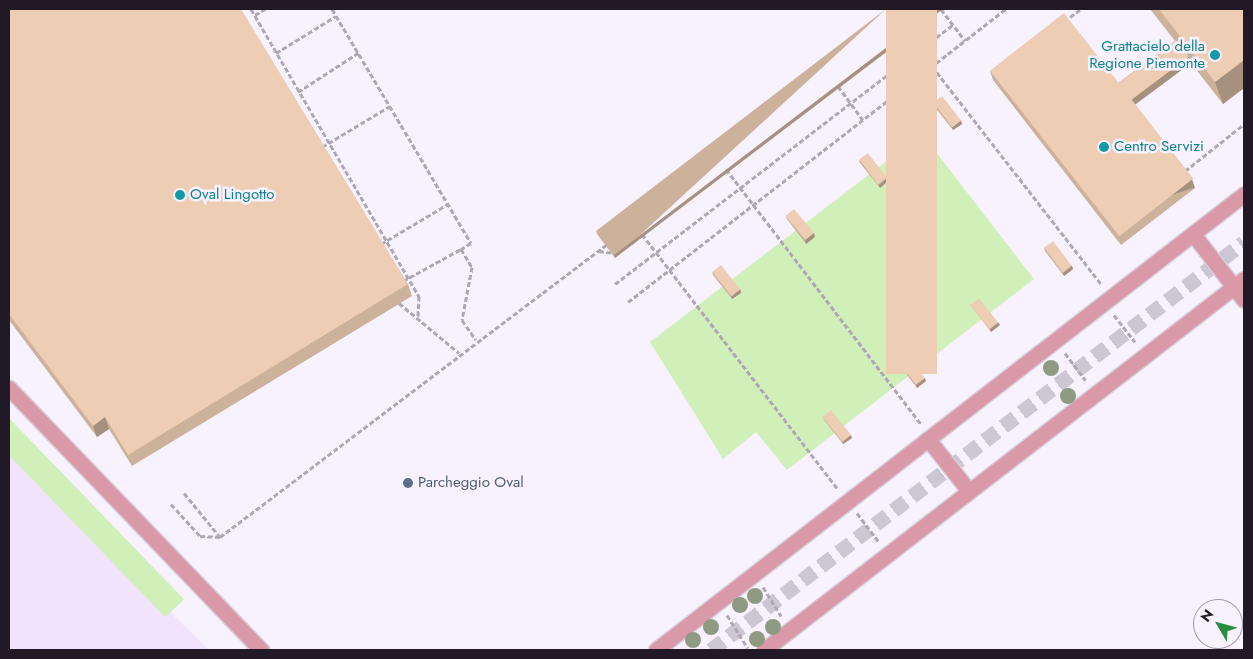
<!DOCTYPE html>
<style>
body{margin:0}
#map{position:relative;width:1253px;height:659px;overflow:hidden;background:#f8f1fe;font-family:Jost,sans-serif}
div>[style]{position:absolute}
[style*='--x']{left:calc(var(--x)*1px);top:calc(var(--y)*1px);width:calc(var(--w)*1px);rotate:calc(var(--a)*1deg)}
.built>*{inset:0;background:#f1e3fc}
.green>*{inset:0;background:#d1f0b9;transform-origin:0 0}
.minor-tunnel>*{height:15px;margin-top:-7.5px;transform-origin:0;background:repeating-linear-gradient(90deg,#cdc6d3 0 15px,transparent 0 23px)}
.path>*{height:3px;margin-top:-1.5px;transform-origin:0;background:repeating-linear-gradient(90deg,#aea7b4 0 5px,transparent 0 7.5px)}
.roads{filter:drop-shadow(1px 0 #d6cfdb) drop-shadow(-1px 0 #d6cfdb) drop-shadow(0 1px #d6cfdb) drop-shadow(0 -1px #d6cfdb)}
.minor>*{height:15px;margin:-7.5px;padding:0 7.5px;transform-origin:7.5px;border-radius:7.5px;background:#d999a8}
.trees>*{width:16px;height:16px;margin:-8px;border-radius:50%;background:#8e9a81}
.wall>*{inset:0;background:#ccb19b}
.shaded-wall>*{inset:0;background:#a6907e;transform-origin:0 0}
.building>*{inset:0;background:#edceb4;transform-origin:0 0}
.dots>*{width:14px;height:14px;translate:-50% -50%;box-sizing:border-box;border:2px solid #f8f1fe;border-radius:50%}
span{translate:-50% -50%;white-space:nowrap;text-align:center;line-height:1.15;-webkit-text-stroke:5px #f8f1fe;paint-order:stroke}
.culture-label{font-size:15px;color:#0d838f}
.right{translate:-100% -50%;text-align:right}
.left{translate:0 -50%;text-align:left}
.service-label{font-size:15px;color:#4e5e75}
.frame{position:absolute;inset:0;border:10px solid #211a26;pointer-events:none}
.north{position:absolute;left:1193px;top:599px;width:50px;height:50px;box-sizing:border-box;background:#f8f1fe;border:1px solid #a29ba8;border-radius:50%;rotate:307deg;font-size:14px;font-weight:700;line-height:20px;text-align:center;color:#211a26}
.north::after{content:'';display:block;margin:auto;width:18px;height:22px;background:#2a8c40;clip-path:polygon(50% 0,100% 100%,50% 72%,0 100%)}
</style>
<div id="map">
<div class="built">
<div style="clip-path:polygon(9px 444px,170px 612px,209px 650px,9px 650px)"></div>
</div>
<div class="green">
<div style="clip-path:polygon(922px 134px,1034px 279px,787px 470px,756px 432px,723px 459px,650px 342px)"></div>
<div style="left:9px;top:418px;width:252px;height:26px;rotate:46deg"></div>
</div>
<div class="minor-tunnel">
<div style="--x:711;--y:650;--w:671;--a:-37.43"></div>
</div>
<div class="path">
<div style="--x:251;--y:9;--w:333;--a:59.7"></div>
<div style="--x:419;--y:296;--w:22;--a:93"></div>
<div style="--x:332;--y:9;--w:272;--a:59.3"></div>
<div style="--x:471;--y:243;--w:12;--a:149"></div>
<div style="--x:941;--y:9;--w:40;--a:53"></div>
<div style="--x:255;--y:15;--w:12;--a:-31"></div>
<div style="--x:1070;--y:17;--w:14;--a:-36"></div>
<div style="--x:276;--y:53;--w:70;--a:-31.7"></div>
<div style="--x:932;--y:66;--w:276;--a:52.2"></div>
<div style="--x:838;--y:86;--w:42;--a:53.7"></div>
<div style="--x:298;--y:92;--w:72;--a:-33"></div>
<div style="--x:322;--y:147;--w:79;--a:-31.1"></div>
<div style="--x:726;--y:169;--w:321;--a:52.6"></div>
<div style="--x:1185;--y:171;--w:75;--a:-38.5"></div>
<div style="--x:642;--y:234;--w:322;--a:52.5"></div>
<div style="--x:381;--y:244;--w:78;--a:-30.8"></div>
<div style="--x:599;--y:251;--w:16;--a:7"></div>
<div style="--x:403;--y:281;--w:66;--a:-28.9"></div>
<div style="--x:461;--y:249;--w:21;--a:59"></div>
<div style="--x:472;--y:267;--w:54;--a:100.7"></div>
<div style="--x:462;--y:320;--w:24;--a:55"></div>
<div style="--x:615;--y:284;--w:426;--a:-37.5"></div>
<div style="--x:628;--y:302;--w:478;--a:-37.8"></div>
<div style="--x:399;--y:303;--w:78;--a:39.8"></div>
<div style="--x:1114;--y:315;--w:34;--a:52"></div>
<div style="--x:1065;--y:353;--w:34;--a:53"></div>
<div style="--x:184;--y:493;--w:57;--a:50.7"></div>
<div style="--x:171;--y:504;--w:43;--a:47.8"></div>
<div style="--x:200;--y:536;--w:20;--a:3"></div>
<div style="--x:220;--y:537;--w:486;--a:-37.1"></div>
<div style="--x:857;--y:513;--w:36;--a:53"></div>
<div style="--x:763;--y:587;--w:34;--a:58"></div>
<div style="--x:727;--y:615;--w:39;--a:58"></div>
</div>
<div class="roads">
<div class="minor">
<div style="--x:1193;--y:234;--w:83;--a:52.3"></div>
<div style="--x:9;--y:388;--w:364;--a:46.1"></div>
<div style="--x:928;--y:439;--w:66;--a:51.7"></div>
<div style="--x:656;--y:650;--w:744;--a:-37.79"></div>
<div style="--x:764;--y:650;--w:607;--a:-37.7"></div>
</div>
</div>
<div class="trees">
<div style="left:1051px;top:368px"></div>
<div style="left:1068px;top:396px"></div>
<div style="left:755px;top:596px"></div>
<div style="left:740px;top:605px"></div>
<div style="left:711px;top:627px"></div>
<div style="left:773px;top:627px"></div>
<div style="left:757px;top:639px"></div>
<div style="left:693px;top:640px"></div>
</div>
<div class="wall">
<div style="clip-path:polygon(9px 9px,408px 284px,412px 296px,132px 466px,109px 429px,97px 437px,9px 320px)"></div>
<div style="clip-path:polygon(886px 9px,615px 258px,597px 234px,596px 231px)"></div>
<div style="clip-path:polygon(1150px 9px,1244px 9px,1244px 88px,1223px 104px,1191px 63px,1134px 105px,1195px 188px,1121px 245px,993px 80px,990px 71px,1118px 83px,1175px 41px)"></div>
<div style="clip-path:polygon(933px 103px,962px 124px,953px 130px,934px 106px)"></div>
<div style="clip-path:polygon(859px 160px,887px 178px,888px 181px,880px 188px,860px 163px)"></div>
<div style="clip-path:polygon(786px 216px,815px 237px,806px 244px,787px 219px)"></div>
<div style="clip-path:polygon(1044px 248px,1072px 266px,1073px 269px,1064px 276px,1045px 251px)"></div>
<div style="clip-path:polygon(712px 272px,740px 289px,741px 293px,732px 299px,713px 275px)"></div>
<div style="clip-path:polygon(970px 304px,1000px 325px,991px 332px,972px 307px)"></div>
<div style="clip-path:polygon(897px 360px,926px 381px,917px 388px,898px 363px)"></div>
<div style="clip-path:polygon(823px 417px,852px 438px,843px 444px,824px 420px)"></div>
</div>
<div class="shaded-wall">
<div style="clip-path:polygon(937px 9px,943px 9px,615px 258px,614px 255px)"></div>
<div style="clip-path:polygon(1189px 57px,1191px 63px,1132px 107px,1130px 100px)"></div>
<div style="clip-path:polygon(1244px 60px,1244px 88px,1223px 104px,1215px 82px)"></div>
<div style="clip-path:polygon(961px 120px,962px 124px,953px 130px,952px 127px)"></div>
<div style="clip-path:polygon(887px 178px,888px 181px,880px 188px,879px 185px)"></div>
<div style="left:1192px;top:179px;width:9px;height:93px;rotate:72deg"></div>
<div style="clip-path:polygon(814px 233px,815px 237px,806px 244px,805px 240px)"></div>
<div style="clip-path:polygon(1072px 266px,1073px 269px,1064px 276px,1063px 273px)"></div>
<div style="clip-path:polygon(740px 289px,741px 293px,732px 299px,731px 296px)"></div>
<div style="clip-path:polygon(998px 322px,1000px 325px,991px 332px,990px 329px)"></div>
<div style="clip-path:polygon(925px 378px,926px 381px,917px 388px,916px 385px)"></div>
<div style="clip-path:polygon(105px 417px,109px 429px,97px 437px,93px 426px)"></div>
<div style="clip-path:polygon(851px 435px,852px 438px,843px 444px,842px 441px)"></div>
</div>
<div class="building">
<div style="clip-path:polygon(9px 9px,241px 9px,408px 284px,128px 455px,105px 417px,93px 426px,9px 314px)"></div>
<div style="left:886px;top:9px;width:51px;height:365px"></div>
<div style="clip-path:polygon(1159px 9px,1244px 9px,1244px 60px,1215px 82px)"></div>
<div style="left:1064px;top:13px;width:210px;height:94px;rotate:52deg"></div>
<div style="left:1176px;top:40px;width:21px;height:72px;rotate:53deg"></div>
<div style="left:942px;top:96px;width:31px;height:11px;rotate:52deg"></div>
<div style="left:868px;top:153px;width:31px;height:11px;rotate:53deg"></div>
<div style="left:794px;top:209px;width:31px;height:11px;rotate:50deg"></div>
<div style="left:1053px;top:241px;width:31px;height:11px;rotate:53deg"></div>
<div style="left:721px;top:265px;width:31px;height:11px;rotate:52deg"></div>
<div style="left:979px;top:298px;width:31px;height:11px;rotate:52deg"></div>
<div style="left:906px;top:353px;width:31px;height:11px;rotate:53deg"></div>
<div style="left:831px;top:410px;width:32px;height:11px;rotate:51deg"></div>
</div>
<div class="dots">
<div style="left:1215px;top:55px;background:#0f9aa8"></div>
<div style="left:1104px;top:147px;background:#0f9aa8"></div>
<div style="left:180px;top:195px;background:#0f9aa8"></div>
<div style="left:408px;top:483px;background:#5c6f8a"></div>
</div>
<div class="culture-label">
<span class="right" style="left:1205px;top:55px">Grattacielo della<br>Regione Piemonte</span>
<span class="left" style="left:1114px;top:147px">Centro Servizi</span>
<span class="left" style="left:190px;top:195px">Oval Lingotto</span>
</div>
<div class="service-label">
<span class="left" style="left:418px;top:483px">Parcheggio Oval</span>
</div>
<div class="frame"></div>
<div class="north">N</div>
</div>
